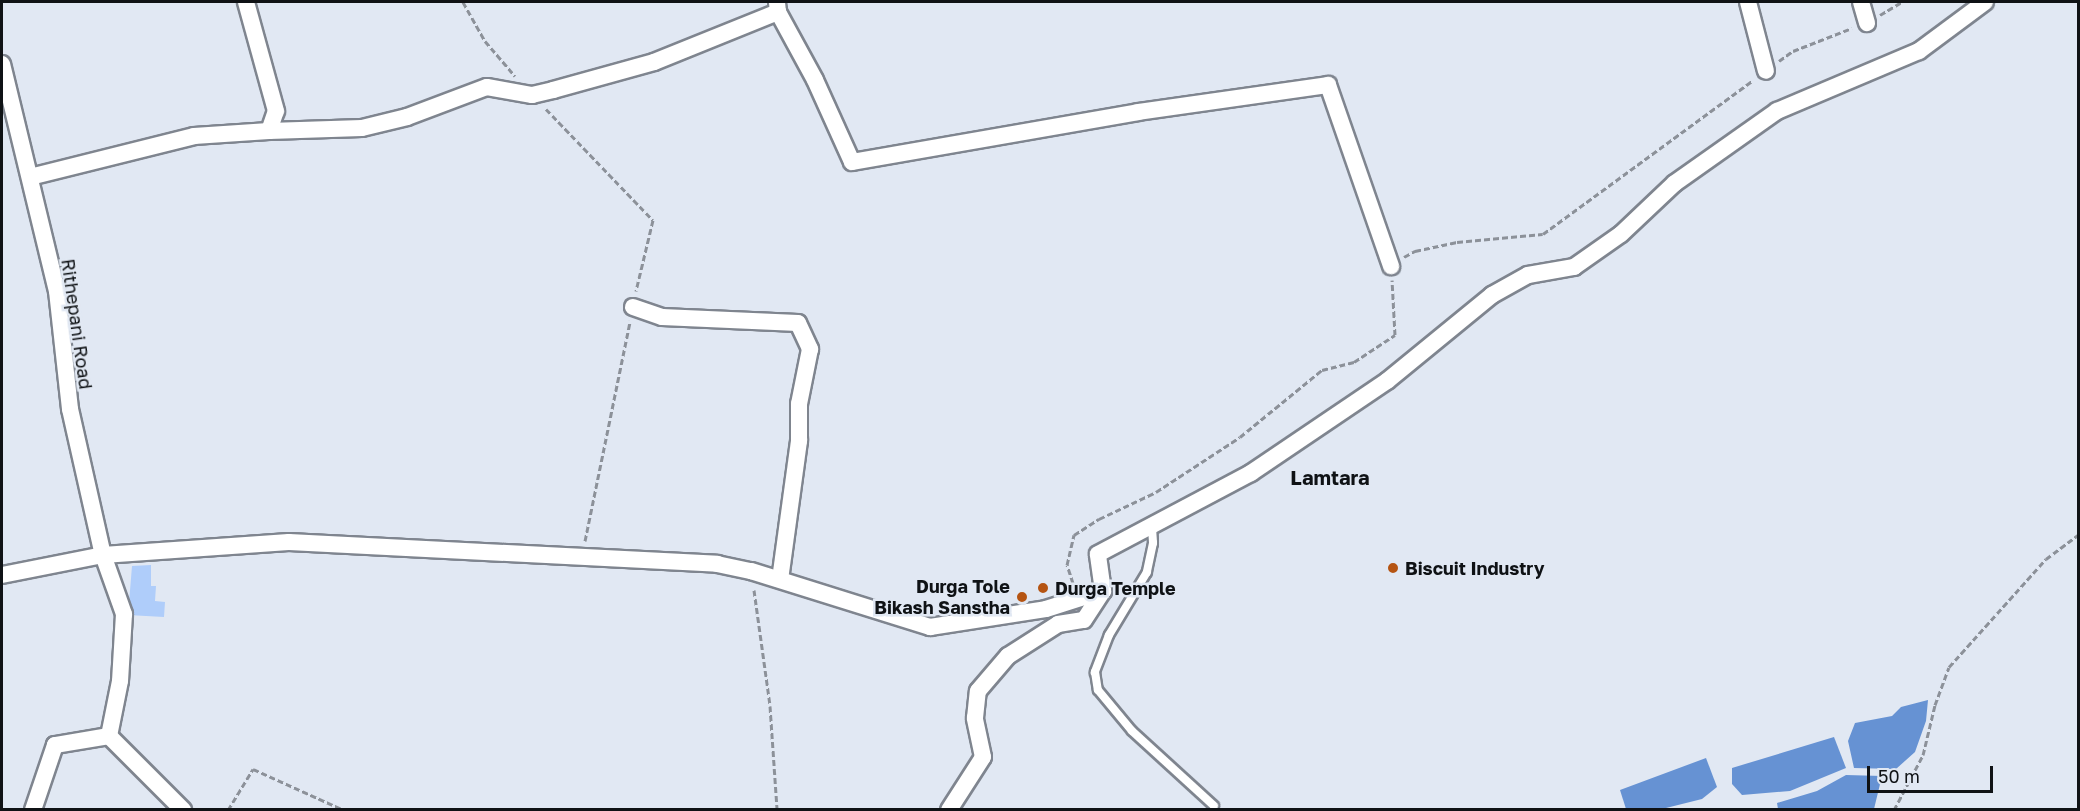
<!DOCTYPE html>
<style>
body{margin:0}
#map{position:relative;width:2080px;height:811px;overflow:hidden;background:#e1e8f3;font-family:"Golos Text",sans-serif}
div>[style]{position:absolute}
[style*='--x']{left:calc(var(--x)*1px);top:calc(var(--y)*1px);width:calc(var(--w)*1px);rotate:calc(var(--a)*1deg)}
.green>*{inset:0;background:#afcdfa}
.water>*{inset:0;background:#6692d3}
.path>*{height:3px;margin-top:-1.5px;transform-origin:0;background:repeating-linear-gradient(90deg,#8c9199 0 6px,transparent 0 9px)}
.roads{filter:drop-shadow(2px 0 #7f858f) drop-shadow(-2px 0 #7f858f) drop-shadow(0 2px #7f858f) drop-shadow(0 -2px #7f858f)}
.lane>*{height:8px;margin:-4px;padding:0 4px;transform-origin:4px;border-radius:4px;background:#fff}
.street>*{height:16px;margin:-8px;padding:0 8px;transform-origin:8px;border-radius:8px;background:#fff}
.dots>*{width:16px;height:16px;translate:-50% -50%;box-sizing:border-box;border:3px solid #e1e8f3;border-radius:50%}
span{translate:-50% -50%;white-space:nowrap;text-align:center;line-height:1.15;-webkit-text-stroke:5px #e1e8f3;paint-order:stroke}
.street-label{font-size:18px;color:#0f1215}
.poi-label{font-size:18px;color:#0f1215;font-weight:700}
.left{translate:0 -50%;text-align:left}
.right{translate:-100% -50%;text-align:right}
.neighbourhood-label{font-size:20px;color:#0f1215;font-weight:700}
.frame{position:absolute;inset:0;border:3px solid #0f1215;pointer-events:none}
.scale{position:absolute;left:1867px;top:766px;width:126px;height:27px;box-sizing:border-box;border:3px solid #0f1215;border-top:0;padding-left:8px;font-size:18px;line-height:21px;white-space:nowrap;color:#0f1215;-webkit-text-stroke:4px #e1e8f3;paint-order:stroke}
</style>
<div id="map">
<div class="green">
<div style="clip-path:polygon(151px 565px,151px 586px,156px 586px,155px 601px,165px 602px,164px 617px,128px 615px,132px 566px)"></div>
</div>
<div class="water">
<div style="clip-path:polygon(1928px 700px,1926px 721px,1915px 752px,1896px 769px,1854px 768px,1848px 741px,1855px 723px,1892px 716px,1901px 707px)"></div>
<div style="clip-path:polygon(1834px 737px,1846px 768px,1790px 791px,1742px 795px,1732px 784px,1732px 768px)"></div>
<div style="clip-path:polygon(1706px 758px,1717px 787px,1702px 799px,1662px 809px,1626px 809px,1620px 790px)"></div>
<div style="clip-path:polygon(1846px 775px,1882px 776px,1874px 809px,1778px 809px,1777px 803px,1817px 791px)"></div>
</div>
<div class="path">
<div style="--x:463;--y:2;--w:45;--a:60.6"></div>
<div style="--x:485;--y:41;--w:46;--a:49.4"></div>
<div style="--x:1880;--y:15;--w:26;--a:-31"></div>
<div style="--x:1779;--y:61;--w:17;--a:-36"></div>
<div style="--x:1793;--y:51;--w:63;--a:-21.3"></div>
<div style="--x:546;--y:109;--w:154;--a:46.1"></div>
<div style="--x:653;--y:220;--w:73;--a:103.5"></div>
<div style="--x:1404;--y:257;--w:13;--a:-29"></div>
<div style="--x:1415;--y:251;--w:43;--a:-12.1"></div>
<div style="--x:1457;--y:242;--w:86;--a:-5.3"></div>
<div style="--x:1543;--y:234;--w:259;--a:-36.2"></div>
<div style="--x:585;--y:541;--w:225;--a:-78.4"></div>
<div style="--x:1073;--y:583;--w:19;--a:-108"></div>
<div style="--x:1067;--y:565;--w:31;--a:-77"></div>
<div style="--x:1074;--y:535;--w:30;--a:-33"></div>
<div style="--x:1099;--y:519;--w:63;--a:-25.3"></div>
<div style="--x:1156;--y:492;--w:100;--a:-33.2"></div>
<div style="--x:1240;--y:437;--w:106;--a:-39.3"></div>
<div style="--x:1322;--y:370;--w:33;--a:-14"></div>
<div style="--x:1354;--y:362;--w:49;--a:-33.4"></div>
<div style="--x:1395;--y:335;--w:55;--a:-93.1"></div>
<div style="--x:754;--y:590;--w:117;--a:82.1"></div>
<div style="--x:770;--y:706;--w:104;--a:86.1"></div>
<div style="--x:228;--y:810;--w:48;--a:-58.6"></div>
<div style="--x:253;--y:769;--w:100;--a:24.3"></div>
<div style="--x:1894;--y:810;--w:62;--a:-62.2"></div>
<div style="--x:1923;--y:755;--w:51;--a:-76.5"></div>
<div style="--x:1935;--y:705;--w:40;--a:-69.8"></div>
<div style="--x:1949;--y:667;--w:145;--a:-48.1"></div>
<div style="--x:2046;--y:559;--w:40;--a:-37"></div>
</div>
<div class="roads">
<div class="lane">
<div style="--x:1152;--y:528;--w:15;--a:86"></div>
<div style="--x:1153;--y:543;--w:30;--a:102"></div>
<div style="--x:1147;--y:572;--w:74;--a:121.1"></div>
<div style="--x:1109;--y:635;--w:40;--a:111"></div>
<div style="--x:1095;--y:672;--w:18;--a:81"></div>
<div style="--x:1098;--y:690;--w:53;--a:50.3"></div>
<div style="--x:1132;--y:731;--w:111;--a:42.4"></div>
</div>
<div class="street">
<div style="--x:1748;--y:2;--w:71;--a:75.4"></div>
<div style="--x:1861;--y:2;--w:22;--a:74"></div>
<div style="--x:778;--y:12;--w:77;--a:61.4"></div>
<div style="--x:815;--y:80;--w:90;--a:65.7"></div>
<div style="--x:852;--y:162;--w:290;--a:-9.9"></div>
<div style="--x:1138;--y:112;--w:192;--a:-8.1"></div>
<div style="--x:1328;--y:85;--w:192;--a:70.8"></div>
<div style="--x:2;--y:64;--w:234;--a:76.4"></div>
<div style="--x:57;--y:291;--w:119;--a:83.7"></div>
<div style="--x:70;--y:409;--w:150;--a:77.3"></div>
<div style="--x:103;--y:555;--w:63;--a:70.4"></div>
<div style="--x:124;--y:614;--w:67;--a:93.4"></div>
<div style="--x:120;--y:681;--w:56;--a:101.3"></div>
<div style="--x:109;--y:736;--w:55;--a:170.5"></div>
<div style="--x:55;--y:745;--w:69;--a:108.7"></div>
<div style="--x:269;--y:131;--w:93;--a:-1.8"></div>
<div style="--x:362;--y:128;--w:46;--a:-13.7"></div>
<div style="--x:407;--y:117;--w:85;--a:-20.6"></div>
<div style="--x:487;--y:87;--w:46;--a:10.1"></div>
<div style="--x:532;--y:95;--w:22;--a:-13"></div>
<div style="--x:553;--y:90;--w:105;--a:-15.5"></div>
<div style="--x:654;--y:62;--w:134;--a:-22"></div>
<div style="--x:778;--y:12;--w:10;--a:-96"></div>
<div style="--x:30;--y:177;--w:169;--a:-14"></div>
<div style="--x:194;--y:136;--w:75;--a:-3.8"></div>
<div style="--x:269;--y:131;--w:21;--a:-71"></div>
<div style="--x:276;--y:111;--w:113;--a:-105.4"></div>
<div style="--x:633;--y:307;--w:31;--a:19"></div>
<div style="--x:662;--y:317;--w:136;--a:2.5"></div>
<div style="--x:798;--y:323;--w:29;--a:65"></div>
<div style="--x:810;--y:349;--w:56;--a:101.3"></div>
<div style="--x:799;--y:404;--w:37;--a:90"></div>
<div style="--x:799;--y:441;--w:139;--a:97.8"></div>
<div style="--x:2;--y:575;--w:103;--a:-11.2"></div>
<div style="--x:103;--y:555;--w:186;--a:-4"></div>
<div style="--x:289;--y:542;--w:429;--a:2.9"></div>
<div style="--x:717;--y:564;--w:35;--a:12"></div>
<div style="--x:751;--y:571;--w:188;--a:17.4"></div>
<div style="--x:930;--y:627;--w:117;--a:-8.8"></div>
<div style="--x:1046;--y:609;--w:60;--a:-17.5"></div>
<div style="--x:1103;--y:591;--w:37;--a:-98"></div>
<div style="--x:1098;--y:554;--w:173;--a:-27.9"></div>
<div style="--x:1251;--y:473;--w:164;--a:-34.1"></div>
<div style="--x:1387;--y:381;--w:136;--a:-39.3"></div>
<div style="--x:1492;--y:295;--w:41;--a:-29.1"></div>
<div style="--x:1528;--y:275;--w:47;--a:-9.9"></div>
<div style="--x:1574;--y:267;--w:57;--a:-35.1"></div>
<div style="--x:1621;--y:234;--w:74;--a:-43.4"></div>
<div style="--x:1675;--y:183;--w:125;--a:-35.2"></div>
<div style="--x:1777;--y:111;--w:154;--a:-22.9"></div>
<div style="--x:1919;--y:51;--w:82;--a:-36.6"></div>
<div style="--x:109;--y:736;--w:105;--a:45"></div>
<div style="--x:949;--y:810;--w:63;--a:-57.3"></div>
<div style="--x:983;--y:757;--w:40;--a:-102"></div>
<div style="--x:975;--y:718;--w:27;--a:-84"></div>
<div style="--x:978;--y:691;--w:46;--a:-49.4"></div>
<div style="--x:1008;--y:656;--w:59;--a:-32.6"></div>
<div style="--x:1058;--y:624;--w:26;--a:-9"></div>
<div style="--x:1084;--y:620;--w:35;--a:-57"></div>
</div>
</div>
<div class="dots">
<div style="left:1393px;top:568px;background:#b55412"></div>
<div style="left:1043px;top:588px;background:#b55412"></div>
<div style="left:1022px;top:597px;background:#b55412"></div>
</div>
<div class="street-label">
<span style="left:77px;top:324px;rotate:82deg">Rithepani Road</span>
</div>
<div class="poi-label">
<span class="left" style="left:1405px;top:568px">Biscuit Industry</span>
<span class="right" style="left:1010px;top:597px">Durga Tole<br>Bikash Sanstha</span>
<span class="left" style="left:1055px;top:588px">Durga Temple</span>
</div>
<div class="neighbourhood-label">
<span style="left:1330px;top:477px">Lamtara</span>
</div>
<div class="frame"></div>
<div class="scale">50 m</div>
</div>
